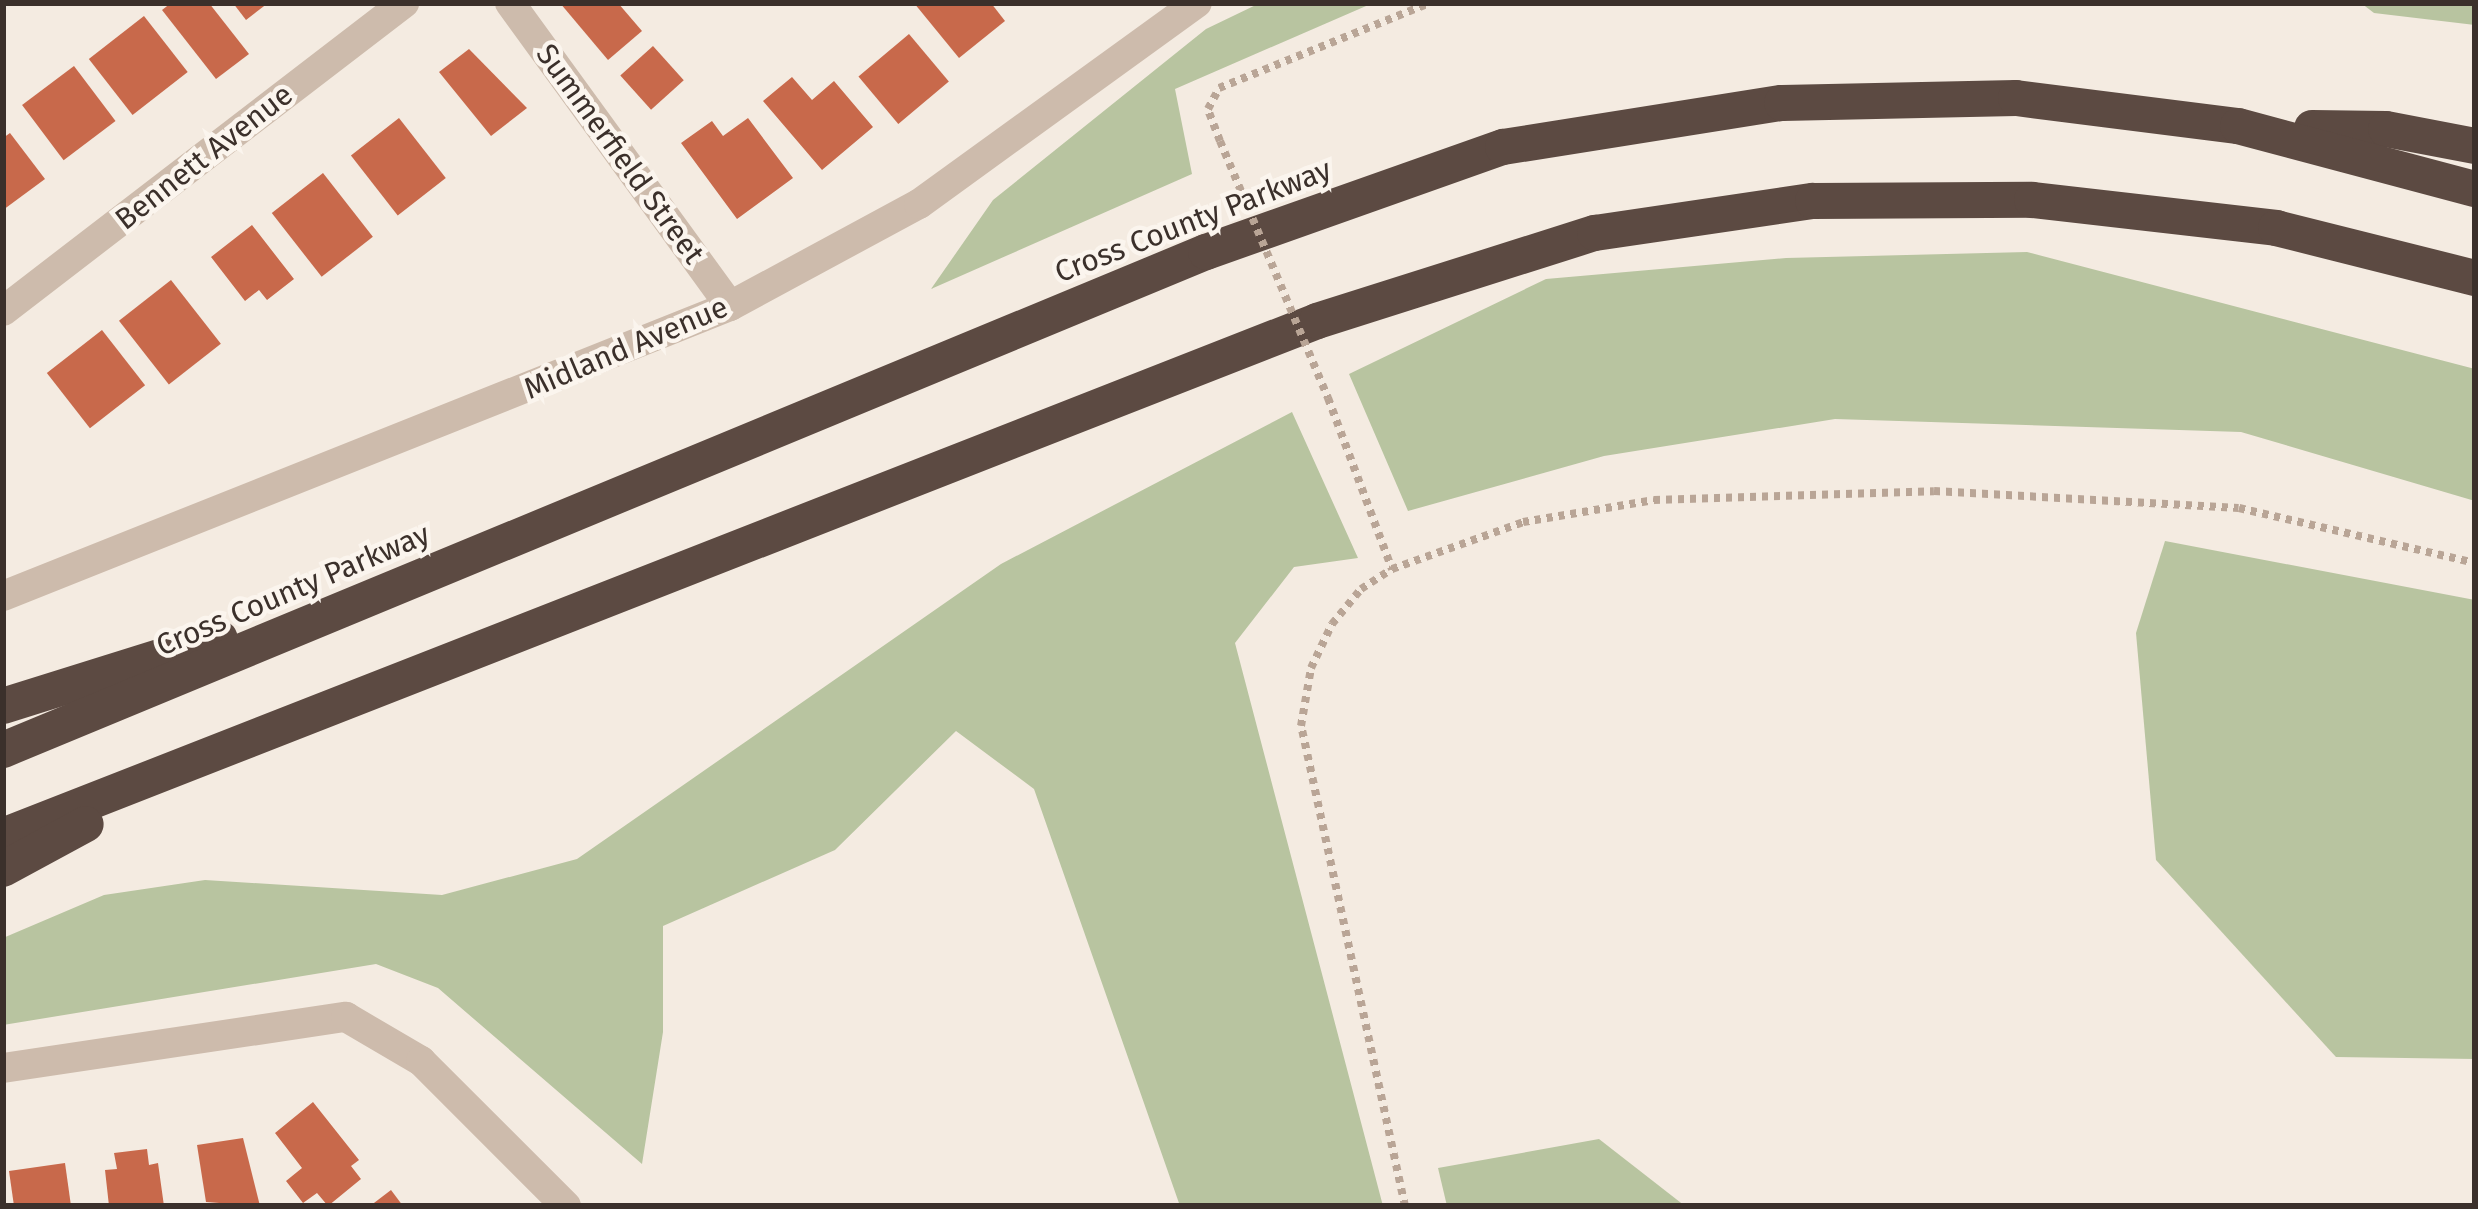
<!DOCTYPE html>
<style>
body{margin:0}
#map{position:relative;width:2478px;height:1209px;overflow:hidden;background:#f4ebe1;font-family:"Fira Sans",sans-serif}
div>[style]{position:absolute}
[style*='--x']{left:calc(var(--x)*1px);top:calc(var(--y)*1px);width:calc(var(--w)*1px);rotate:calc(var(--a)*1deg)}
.green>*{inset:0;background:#b8c4a0}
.building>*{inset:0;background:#c8694b;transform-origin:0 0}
.path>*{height:8px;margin-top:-4px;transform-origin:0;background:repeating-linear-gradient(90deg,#b9a596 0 6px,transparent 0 12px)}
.minor>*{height:30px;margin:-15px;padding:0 15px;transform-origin:15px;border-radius:15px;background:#cdbbac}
.highway>*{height:36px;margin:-18px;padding:0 18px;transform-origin:18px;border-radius:18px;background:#5c4a42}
.path-bridge>*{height:8px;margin-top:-4px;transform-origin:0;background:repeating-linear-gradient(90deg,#b9a596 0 6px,transparent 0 12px)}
span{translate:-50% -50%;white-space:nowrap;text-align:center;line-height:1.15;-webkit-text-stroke:9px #fbf5ee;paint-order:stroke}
.street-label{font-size:30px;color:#3b302b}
.frame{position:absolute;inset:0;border:6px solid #3b302b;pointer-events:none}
</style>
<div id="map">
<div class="green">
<div style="clip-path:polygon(1260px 3px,1373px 3px,1175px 89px,1192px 174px,931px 289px,993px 200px,1206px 29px)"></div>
<div style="clip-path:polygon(2361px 3px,2475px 3px,2475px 25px,2374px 13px)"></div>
<div style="clip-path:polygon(2027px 252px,2475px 369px,2475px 501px,2241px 432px,1835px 419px,1604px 456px,1408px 511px,1349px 374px,1546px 279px,1786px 258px)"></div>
<div style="clip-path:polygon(1292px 412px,1358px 558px,1294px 567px,1235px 643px,1383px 1206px,1180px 1206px,1034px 789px,956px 731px,835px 850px,663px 926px,663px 1032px,642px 1164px,438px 988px,376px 964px,3px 1025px,3px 938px,104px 895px,205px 880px,442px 895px,577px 859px,1001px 564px)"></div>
<div style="clip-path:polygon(2165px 541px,2475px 600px,2475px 1059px,2336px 1057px,2156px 860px,2136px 633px)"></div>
<div style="clip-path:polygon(1599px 1139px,1685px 1206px,1447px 1206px,1438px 1168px)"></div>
</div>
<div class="building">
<div style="clip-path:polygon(171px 3px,209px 3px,249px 54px,216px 79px,162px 10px)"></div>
<div style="clip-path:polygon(233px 3px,268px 3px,246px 20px)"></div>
<div style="clip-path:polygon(560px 3px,618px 3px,642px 31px,608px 60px)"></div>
<div style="clip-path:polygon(914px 3px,991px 3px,1005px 21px,959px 58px)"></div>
<div style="left:144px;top:16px;width:71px;height:70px;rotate:52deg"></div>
<div style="left:909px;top:34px;width:62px;height:66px;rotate:50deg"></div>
<div style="left:653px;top:46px;width:46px;height:44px;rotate:48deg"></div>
<div style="clip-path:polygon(469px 49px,527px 108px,491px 136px,439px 72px)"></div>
<div style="left:74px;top:66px;width:69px;height:65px;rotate:53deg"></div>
<div style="clip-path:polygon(792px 77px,812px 100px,834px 81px,873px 127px,822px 170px,763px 101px)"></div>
<div style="left:399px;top:118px;width:76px;height:61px;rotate:52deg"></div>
<div style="clip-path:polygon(748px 118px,793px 178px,737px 219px,681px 143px,712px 121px,723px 136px)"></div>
<div style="clip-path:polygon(10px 133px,45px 179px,3px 210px,3px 138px)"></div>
<div style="left:323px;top:173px;width:81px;height:65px;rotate:52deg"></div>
<div style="clip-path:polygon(252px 225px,294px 279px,267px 300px,259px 290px,245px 301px,211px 257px)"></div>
<div style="left:171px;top:280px;width:81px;height:66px;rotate:52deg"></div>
<div style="left:102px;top:330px;width:70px;height:70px;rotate:52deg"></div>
<div style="clip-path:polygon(313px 1102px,359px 1160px,351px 1166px,361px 1179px,328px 1206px,317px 1193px,303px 1203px,286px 1181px,302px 1168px,275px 1133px)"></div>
<div style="clip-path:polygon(243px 1138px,260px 1206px,206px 1202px,197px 1145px)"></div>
<div style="clip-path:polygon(147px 1149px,149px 1165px,158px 1163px,164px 1206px,109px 1206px,105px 1170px,117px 1169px,114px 1153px)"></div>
<div style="clip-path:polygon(65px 1163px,71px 1206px,14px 1206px,9px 1171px)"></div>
<div style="clip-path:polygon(391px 1190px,403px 1206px,370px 1206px)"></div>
</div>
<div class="path">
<div style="--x:1220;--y:141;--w:34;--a:-111"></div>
<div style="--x:1208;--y:109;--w:24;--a:-62"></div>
<div style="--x:1219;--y:88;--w:227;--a:-22"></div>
<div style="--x:1328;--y:398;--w:183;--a:69.5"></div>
<div style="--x:1405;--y:1206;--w:491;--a:-102.2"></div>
<div style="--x:1301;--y:726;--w:59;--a:-80.2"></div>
<div style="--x:1311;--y:668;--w:49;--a:-64.5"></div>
<div style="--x:1332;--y:624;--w:45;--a:-50.4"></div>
<div style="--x:1361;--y:589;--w:37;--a:-33"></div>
<div style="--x:1392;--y:569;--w:139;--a:-19.7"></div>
<div style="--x:1523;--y:522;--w:133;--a:-9.5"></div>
<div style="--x:1654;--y:500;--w:280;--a:-1.8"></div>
<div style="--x:1934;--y:491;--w:305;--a:3.2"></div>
<div style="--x:2239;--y:508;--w:242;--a:13.1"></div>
</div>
<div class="minor">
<div style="--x:510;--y:3;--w:374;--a:54"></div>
<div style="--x:3;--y:311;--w:506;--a:-37.53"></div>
<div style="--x:3;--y:596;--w:783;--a:-21.75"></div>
<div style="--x:730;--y:306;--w:215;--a:-28.4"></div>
<div style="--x:919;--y:204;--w:343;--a:-35.9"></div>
<div style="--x:3;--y:1068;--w:347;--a:-8.5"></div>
<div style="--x:346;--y:1017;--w:87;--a:30.4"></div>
<div style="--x:421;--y:1061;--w:205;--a:45"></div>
</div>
<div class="highway">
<div style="--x:2312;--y:128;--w:74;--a:0.8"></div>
<div style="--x:2386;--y:129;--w:91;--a:10.8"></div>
<div style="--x:3;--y:706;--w:227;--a:-17.4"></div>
<div style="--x:3;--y:750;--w:1302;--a:-22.49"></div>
<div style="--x:1206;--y:252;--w:315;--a:-19.5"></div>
<div style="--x:1503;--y:147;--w:282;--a:-9"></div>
<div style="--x:1782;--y:103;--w:234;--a:-1.2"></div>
<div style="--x:2016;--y:98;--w:224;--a:7.2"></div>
<div style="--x:2238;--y:126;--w:245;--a:14.9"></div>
<div style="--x:3;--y:836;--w:1411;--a:-21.4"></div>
<div style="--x:1317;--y:321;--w:292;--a:-17.6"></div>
<div style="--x:1595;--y:233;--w:220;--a:-8.4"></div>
<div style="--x:1813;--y:201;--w:219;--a:-0.3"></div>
<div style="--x:2032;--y:200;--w:246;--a:6.5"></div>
<div style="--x:2276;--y:228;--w:205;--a:14.1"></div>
<div style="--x:3;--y:869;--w:94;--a:-28.5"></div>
</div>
<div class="path-bridge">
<div style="--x:1220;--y:141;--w:279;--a:67.2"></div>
</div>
<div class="street-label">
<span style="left:620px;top:154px;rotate:54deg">Summerfield Street</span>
<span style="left:204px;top:157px;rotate:-38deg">Bennett Avenue</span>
<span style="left:1193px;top:221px;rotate:-21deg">Cross County Parkway</span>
<span style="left:626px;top:348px;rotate:-23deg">Midland Avenue</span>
<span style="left:293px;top:590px;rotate:-23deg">Cross County Parkway</span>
</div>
<div class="frame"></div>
</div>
